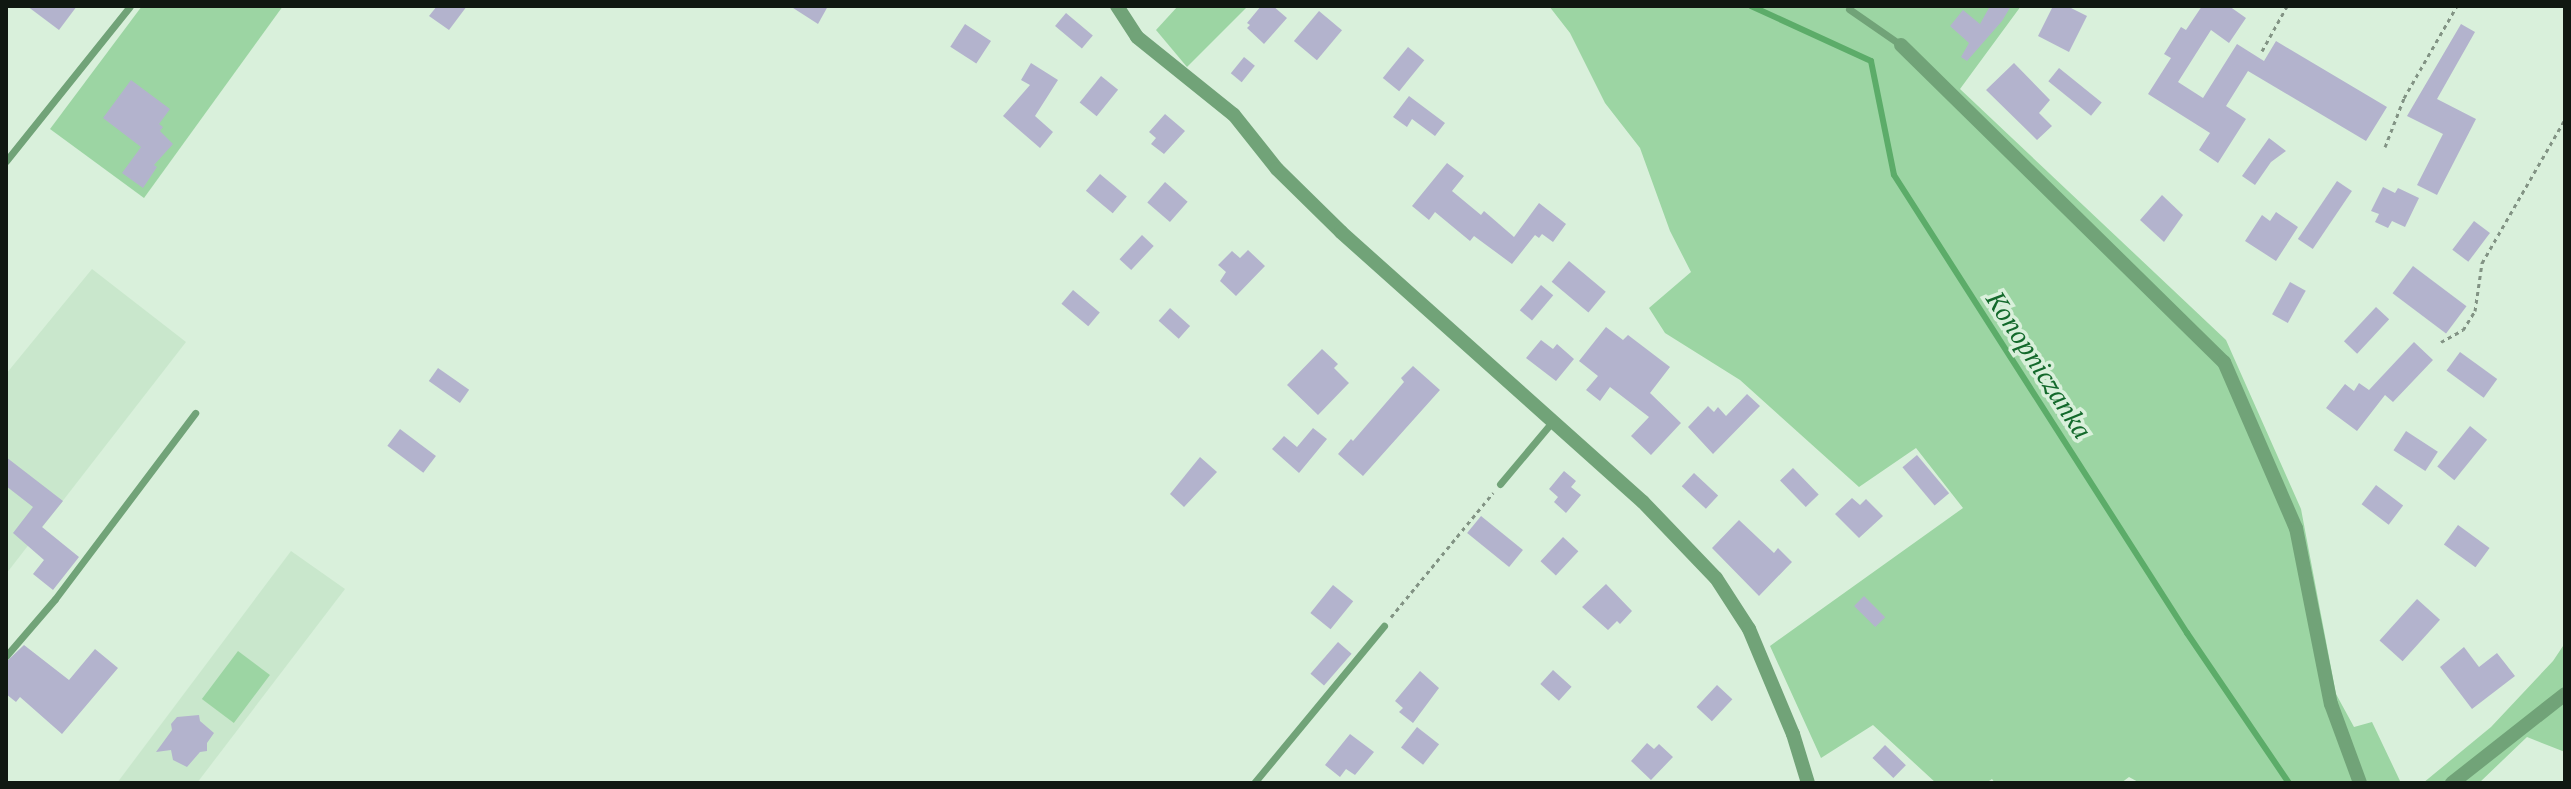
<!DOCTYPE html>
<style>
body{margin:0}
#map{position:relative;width:2571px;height:789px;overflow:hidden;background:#d9f0db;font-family:"PT Serif",serif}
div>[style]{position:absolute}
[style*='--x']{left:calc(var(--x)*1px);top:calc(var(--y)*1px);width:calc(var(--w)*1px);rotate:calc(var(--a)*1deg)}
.built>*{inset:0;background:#c9e7cc}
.green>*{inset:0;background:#9cd5a3;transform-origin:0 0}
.stream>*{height:6px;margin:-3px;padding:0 3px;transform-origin:3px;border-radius:3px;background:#5cac69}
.building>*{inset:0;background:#b3b3cd;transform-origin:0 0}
.path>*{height:3px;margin-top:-1.5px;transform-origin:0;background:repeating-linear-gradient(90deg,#829384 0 4px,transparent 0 8px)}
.lane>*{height:7px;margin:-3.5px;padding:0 3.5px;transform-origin:3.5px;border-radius:3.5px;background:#71a378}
.street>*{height:14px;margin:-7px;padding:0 7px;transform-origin:7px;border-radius:7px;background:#71a378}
span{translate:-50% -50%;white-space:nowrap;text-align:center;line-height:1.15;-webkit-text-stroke:7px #d9f0db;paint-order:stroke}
.water-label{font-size:26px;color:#13692b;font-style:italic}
.frame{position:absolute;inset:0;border:8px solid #101811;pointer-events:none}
</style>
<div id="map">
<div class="built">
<div style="clip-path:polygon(92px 269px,186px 342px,6px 574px,6px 374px)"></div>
<div style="clip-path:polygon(291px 551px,345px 589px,197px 783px,117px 783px)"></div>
</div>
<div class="green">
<div style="clip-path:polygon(142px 6px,283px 6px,144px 198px,50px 129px)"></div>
<div style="clip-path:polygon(1178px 6px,1248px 6px,1187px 67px,1156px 30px)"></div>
<div style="clip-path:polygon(1549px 6px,2021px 6px,1960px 89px,2226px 340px,2301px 509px,2336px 694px,2354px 727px,2372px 722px,2401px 783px,2140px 783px,2129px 777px,2121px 783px,1995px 783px,1992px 779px,1986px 783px,1936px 783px,1873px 725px,1821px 758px,1770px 646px,1963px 508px,1916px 448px,1859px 487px,1740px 380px,1665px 333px,1649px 308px,1691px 272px,1670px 231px,1640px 148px,1605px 103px,1570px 33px)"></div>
<div style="clip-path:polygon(2565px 643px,2565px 752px,2527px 737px,2479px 783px,2423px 783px,2491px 727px,2553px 661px)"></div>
<div style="left:238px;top:651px;width:40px;height:60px;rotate:37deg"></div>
</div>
<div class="stream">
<div style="--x:1751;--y:6;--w:132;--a:24.6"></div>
<div style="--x:1871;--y:61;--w:116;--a:78.6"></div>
<div style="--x:1894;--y:175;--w:544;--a:57.39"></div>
<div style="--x:2187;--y:633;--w:181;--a:55.8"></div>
</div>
<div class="building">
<div style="clip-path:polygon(27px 6px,77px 6px,59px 30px)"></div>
<div style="clip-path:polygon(437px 6px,467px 6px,449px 30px,429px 16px)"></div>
<div style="clip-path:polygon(790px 6px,828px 6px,818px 24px)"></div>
<div style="clip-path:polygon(1261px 6px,1273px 6px,1287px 18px,1264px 44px,1247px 28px,1250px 25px,1247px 23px)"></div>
<div style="clip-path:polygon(1990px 6px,2011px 6px,2002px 21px,1967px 61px,1961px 57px,1969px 43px,1950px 26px,1963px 10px,1980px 24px)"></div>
<div style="clip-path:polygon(2053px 6px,2067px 6px,2087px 16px,2069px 52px,2038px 36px)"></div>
<div style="clip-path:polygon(2202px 6px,2229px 6px,2246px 18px,2229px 43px,2211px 30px,2178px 82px,2203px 98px,2237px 44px,2264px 61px,2276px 41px,2387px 107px,2366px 141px,2248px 71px,2226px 106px,2246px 119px,2218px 163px,2199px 150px,2210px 133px,2148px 94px,2171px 58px,2164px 54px,2181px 27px,2186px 30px)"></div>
<div style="left:1319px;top:11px;width:30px;height:39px;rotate:40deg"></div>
<div style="left:1066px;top:13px;width:35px;height:17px;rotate:40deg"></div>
<div style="left:965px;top:24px;width:31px;height:27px;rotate:33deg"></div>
<div style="clip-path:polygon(2461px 24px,2475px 32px,2437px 99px,2476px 119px,2437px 195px,2417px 185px,2443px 134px,2407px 116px)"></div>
<div style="left:1408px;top:47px;width:21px;height:40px;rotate:39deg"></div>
<div style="left:1244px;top:57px;width:14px;height:21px;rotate:39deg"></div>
<div style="clip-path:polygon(1031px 63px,1058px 80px,1035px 116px,1053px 132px,1040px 148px,1003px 116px,1030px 85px,1021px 80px)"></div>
<div style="clip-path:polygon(2014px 63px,2050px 100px,2039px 113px,2052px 126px,2037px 140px,1986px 90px)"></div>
<div style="left:2059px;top:68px;width:55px;height:17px;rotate:39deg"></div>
<div style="left:1101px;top:76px;width:22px;height:34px;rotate:39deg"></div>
<div style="clip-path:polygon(131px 80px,170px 109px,159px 124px,163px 127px,160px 131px,173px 144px,154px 165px,157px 167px,143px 188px,122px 173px,141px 147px,103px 118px)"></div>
<div style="clip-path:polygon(1409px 96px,1445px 123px,1435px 136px,1412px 119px,1407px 127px,1393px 117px)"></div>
<div style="clip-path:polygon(1165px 114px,1185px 131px,1164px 154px,1151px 144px,1156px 138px,1149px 132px)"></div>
<div style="clip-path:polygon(2269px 138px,2286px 151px,2271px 162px,2255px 185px,2242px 176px)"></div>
<div style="clip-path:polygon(1447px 163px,1464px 176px,1452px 191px,1481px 215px,1484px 211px,1514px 237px,1539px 203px,1566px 224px,1553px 242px,1542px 234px,1539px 238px,1535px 235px,1512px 264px,1474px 236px,1470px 241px,1435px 212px,1429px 220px,1412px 206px)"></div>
<div style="left:1100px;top:174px;width:35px;height:22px;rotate:40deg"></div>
<div style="left:2337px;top:181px;width:18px;height:70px;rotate:34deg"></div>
<div style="left:1165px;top:182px;width:30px;height:27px;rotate:41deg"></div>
<div style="clip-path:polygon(2383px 187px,2395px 193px,2398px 188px,2419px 198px,2405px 227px,2392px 221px,2388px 228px,2375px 222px,2379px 214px,2371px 211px)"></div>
<div style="clip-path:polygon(2162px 195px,2183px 215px,2164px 242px,2140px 220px)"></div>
<div style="clip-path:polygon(2276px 212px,2298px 227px,2276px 261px,2245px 241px,2262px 215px,2270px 221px)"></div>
<div style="left:2474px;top:221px;width:20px;height:36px;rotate:37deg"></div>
<div style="left:1142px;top:235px;width:16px;height:33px;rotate:43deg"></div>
<div style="clip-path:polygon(1248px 250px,1265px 266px,1236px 296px,1220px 281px,1226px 272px,1218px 265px,1232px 251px,1240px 258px)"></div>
<div style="left:1569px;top:261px;width:48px;height:27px;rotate:40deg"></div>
<div style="left:2413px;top:266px;width:67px;height:34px;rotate:37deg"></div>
<div style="left:2290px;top:282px;width:18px;height:37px;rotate:29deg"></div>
<div style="left:1541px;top:285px;width:16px;height:33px;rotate:40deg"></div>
<div style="left:1073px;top:290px;width:35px;height:18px;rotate:40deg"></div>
<div style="left:2376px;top:307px;width:18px;height:47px;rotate:43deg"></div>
<div style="left:1170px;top:308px;width:27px;height:17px;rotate:42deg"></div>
<div style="clip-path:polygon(1606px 327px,1623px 340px,1628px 335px,1670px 367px,1650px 393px,1681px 423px,1651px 455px,1631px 436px,1649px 417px,1610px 387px,1600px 401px,1586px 390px,1598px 376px,1579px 361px)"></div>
<div style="clip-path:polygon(1541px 340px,1553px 349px,1557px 344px,1574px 359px,1556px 381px,1526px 358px)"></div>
<div style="clip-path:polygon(2414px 342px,2433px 360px,2393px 402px,2385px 395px,2357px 431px,2326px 408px,2345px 384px,2354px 391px,2359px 383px,2369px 390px)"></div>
<div style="clip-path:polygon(1322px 349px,1338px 364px,1334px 368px,1349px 383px,1318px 415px,1287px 385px)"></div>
<div style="left:2460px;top:352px;width:46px;height:23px;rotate:36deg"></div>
<div style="clip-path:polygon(1413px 366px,1440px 390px,1363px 476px,1338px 454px,1351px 439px,1353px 441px,1404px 382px,1401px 378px)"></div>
<div style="left:438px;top:368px;width:38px;height:16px;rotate:35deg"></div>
<div style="clip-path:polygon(1747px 394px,1760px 406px,1713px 454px,1688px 427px,1708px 406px,1714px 412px,1718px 407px,1726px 416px)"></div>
<div style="left:2470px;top:426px;width:22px;height:52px;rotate:39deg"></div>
<div style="clip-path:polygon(1313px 428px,1327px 439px,1299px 473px,1272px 449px,1284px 436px,1297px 447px)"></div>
<div style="left:400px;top:429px;width:45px;height:21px;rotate:37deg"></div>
<div style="left:2406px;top:431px;width:38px;height:23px;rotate:33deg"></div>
<div style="left:1917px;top:455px;width:50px;height:19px;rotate:50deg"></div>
<div style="clip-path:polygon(6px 457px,63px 501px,42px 527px,79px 557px,53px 590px,33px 574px,44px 560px,13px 533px,33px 507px,6px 486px)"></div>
<div style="clip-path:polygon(1200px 457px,1217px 472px,1184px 507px,1170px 494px)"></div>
<div style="left:1793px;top:468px;width:37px;height:18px;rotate:46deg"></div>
<div style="clip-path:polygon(1564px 471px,1576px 481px,1571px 487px,1581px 495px,1566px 513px,1554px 502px,1558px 497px,1549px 489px)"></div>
<div style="left:1694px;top:473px;width:33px;height:18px;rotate:43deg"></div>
<div style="left:2376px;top:485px;width:34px;height:24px;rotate:37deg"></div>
<div style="clip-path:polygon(1852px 498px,1860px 505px,1866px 499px,1883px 516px,1859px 538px,1835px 514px)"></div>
<div style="left:1481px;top:516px;width:54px;height:22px;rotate:39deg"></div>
<div style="clip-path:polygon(1739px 520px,1774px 553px,1778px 548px,1792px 562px,1759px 596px,1712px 548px)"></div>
<div style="left:2458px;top:525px;width:39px;height:24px;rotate:36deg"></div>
<div style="left:1563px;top:537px;width:21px;height:33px;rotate:43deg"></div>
<div style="clip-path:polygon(1606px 584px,1632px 611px,1620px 624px,1617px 621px,1608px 630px,1582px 607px)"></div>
<div style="left:1333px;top:585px;width:26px;height:36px;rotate:39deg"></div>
<div style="left:1864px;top:596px;width:30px;height:14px;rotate:45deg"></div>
<div style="left:2417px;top:599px;width:31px;height:56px;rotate:42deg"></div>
<div style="left:1338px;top:642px;width:18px;height:42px;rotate:41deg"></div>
<div style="clip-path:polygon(24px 645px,69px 680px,95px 649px,118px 668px,62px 734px,20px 697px,16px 702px,6px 694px,6px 662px)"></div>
<div style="clip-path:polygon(2464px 647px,2479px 667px,2497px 653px,2515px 676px,2472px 709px,2440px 667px)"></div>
<div style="left:1553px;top:670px;width:25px;height:19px;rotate:42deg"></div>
<div style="clip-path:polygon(1420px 671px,1439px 688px,1413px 723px,1399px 712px,1403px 708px,1395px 701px)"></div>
<div style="left:1717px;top:685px;width:21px;height:30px;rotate:43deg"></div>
<div style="clip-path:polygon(199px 715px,200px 721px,214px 733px,207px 743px,207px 751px,200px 752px,187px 767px,173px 760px,171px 750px,156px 752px,172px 730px,171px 724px,177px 717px)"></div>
<div style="left:1417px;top:727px;width:28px;height:26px;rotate:38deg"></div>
<div style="clip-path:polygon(1350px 734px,1374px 752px,1355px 775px,1346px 769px,1340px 777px,1325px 765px)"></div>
<div style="clip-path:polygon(1647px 743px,1654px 749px,1659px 744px,1673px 757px,1651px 780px,1631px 761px)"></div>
<div style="left:1885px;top:745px;width:29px;height:18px;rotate:44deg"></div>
</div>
<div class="path">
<div style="--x:2262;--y:51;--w:51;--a:-60.9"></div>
<div style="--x:2385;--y:147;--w:53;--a:-68.8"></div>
<div style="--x:2404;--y:98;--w:106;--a:-60.1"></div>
<div style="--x:2441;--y:342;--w:25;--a:-29"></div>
<div style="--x:2463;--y:330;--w:22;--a:-58"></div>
<div style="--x:2475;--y:311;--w:49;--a:-81.7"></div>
<div style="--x:2482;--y:263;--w:166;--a:-60"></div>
<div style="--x:1391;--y:617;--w:161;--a:-50.6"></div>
</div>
<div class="lane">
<div style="--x:1849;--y:9;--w:63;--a:34.7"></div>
<div style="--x:6;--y:161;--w:198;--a:-51.3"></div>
<div style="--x:1500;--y:484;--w:81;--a:-50"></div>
<div style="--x:6;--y:656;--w:75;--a:-49.3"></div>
<div style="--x:55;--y:599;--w:233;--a:-53"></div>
<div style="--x:1254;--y:783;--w:204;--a:-50.4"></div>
</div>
<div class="street">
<div style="--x:1117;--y:6;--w:37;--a:57"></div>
<div style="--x:1137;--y:37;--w:124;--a:38.8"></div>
<div style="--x:1234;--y:115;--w:69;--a:51.5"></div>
<div style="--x:1277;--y:169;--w:90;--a:44.5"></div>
<div style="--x:1341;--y:232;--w:405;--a:41.8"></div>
<div style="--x:1643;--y:502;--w:105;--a:46.2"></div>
<div style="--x:1716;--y:578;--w:61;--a:57.1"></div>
<div style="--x:1749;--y:629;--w:114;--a:67.3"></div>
<div style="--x:1793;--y:734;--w:51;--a:73"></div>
<div style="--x:1901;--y:45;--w:453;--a:44.5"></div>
<div style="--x:2224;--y:362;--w:181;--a:66.6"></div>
<div style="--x:2296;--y:528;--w:179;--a:78.8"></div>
<div style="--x:2331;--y:704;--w:84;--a:69.8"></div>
<div style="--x:2452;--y:783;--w:144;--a:-38.2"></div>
</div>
<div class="water-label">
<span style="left:2039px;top:365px;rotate:57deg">Konopniczanka</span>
</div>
<div class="frame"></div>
</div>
